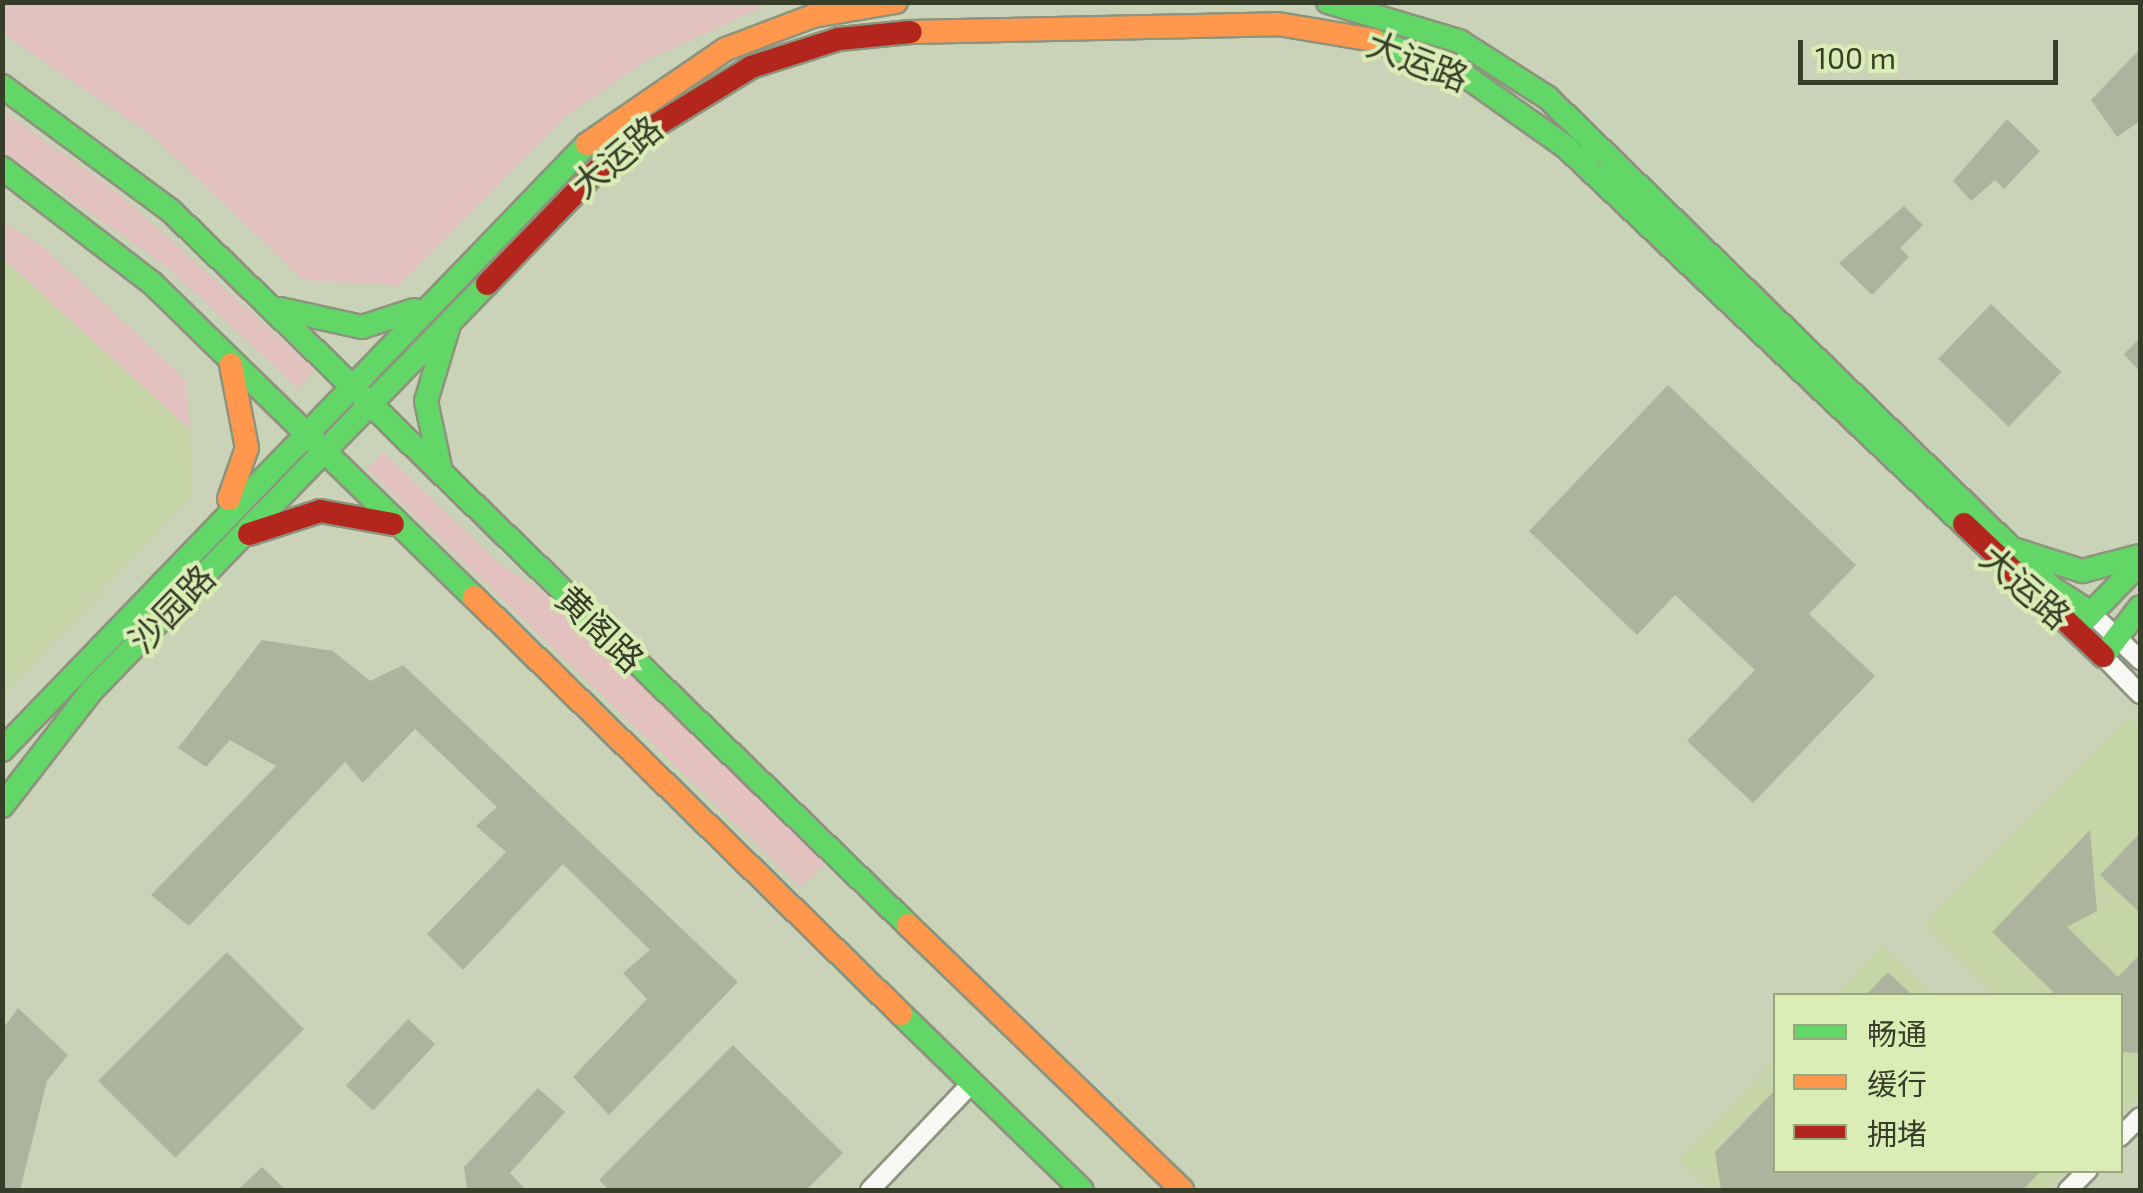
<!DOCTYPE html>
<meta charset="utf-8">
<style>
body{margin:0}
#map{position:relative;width:2143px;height:1193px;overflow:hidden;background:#cad3b7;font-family:"Exo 2","Noto Sans SC",sans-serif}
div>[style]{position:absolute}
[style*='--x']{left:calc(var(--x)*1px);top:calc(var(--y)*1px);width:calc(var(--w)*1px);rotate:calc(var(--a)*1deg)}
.built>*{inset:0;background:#c6d5a7}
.green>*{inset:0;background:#e2c1be}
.building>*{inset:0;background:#adb49e;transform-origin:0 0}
.roads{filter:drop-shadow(2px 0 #8d947e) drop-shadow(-2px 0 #8d947e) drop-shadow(0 2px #8d947e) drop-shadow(0 -2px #8d947e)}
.street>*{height:18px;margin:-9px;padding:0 9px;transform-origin:9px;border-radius:9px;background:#f7f8f4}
.fast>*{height:22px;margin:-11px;padding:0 11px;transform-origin:11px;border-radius:11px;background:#63d668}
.slow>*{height:22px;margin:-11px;padding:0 11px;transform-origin:11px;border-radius:11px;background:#ff974d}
.jam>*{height:22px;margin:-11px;padding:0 11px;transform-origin:11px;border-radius:11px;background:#b3261e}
span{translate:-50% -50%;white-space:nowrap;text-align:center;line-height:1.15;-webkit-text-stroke:8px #daedb7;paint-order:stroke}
.street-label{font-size:35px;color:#363d28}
.frame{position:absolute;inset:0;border:5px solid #363d28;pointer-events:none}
.legend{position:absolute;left:1773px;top:993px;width:350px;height:180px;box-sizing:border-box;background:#daedb7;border:2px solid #98a77e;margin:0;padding:12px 18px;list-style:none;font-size:30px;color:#363d28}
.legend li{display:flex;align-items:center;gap:20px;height:50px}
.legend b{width:50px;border:2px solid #98a77e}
.scale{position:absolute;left:1798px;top:40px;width:260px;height:45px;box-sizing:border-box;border:5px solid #363d28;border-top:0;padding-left:12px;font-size:30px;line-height:35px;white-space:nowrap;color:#363d28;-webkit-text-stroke:8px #daedb7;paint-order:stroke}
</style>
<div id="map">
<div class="built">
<div style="clip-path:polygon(3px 258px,190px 430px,192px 495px,3px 697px)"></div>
<div style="clip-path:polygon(2129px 717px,2140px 729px,2140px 1095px,2121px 1115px,2120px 996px,1995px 995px,1924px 925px)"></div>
<div style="clip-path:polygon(1882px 945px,1936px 995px,1835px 996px)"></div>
<div style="clip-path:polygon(1775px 1058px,1776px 1170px,2065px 1171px,2047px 1190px,1712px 1190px,1680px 1160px)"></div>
</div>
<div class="green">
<div style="clip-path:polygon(2px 3px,3px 2px,771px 3px,647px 60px,566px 116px,399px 285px,304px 280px,153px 136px,3px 34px)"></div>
<div style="clip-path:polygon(3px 111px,118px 193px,315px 370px,298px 388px,167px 267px,3px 151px)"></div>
<div style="clip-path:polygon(3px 222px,41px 245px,185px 379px,190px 430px,3px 258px)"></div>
<div style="clip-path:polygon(383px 452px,500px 564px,549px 596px,825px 863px,801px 887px,367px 469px)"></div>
</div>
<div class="building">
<div style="clip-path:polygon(2140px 49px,2140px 121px,2117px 137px,2091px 100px)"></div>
<div style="clip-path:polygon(2007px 119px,2040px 151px,2004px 189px,1995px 180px,1971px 201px,1953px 181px)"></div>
<div style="clip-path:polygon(1904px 206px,1923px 225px,1900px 248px,1909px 257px,1872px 295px,1839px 263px)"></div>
<div style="left:1991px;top:304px;width:98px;height:76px;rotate:44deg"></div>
<div style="clip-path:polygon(2140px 338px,2140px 372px,2124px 354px)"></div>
<div style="clip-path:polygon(1668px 385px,1856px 565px,1809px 614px,1875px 676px,1753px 803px,1687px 741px,1755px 670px,1675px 595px,1637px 635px,1529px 531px)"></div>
<div style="clip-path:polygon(262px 640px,333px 651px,370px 681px,403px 665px,738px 982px,609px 1115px,573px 1077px,647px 999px,623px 973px,650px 950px,563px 864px,463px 970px,427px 934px,506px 852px,476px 826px,497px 807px,415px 729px,363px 783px,345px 762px,189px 926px,151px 895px,276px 766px,230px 740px,206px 767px,178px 748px)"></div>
<div style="clip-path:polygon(2090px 830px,2097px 911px,2067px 927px,2118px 977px,2140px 954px,2140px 1053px,2120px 1052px,2120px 996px,2057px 996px,1992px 932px)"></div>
<div style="clip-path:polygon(2140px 833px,2140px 913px,2100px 875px)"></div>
<div style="left:227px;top:952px;width:109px;height:182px;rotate:45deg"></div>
<div style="clip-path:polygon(1888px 972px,1913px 996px,1865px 996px)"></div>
<div style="clip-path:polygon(18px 1008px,68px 1055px,47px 1081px,20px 1190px,2px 1190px,2px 1030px)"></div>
<div style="left:408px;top:1019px;width:37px;height:91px;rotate:43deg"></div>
<div style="clip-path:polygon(733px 1045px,843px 1153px,806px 1190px,609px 1190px,599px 1180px)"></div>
<div style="clip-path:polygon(538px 1088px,565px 1112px,510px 1173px,526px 1190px,467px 1190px,464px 1167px)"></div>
<div style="clip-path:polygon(1776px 1089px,1776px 1170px,2042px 1170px,2023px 1190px,1721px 1190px,1715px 1152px)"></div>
<div style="clip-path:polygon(262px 1167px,286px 1190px,238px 1190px)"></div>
</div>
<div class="roads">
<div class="street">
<div style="--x:2091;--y:613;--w:68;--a:43.8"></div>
<div style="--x:2103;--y:656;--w:53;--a:45.8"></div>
<div style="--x:2120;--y:1137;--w:28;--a:-45"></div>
<div style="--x:870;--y:1190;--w:148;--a:-46.4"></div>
<div style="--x:2068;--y:1190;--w:28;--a:-45"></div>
</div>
<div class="fast">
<div style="--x:1328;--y:2;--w:137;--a:16.6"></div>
<div style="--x:1459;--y:41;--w:106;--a:32.6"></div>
<div style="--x:1548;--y:98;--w:703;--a:44.19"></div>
<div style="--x:2052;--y:588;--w:46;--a:32.7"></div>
<div style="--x:1374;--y:40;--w:92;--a:20.4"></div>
<div style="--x:1460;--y:72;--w:130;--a:35.3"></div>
<div style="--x:1566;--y:147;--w:548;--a:43.45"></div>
<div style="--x:2;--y:86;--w:210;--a:36.5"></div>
<div style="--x:171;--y:211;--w:1026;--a:44.09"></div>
<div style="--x:2;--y:168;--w:189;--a:37.5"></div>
<div style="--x:152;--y:283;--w:450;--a:44.3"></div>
<div style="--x:280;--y:309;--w:84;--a:12.4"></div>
<div style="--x:362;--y:327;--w:55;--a:-18.1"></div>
<div style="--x:440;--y:467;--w:67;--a:-102"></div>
<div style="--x:426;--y:401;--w:76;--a:-73.2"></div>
<div style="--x:2010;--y:548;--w:76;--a:17.7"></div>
<div style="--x:2082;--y:571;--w:60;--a:-14.5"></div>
<div style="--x:2076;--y:629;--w:92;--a:-45.9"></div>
<div style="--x:2103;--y:656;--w:61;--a:-52.9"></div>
<div style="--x:2;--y:750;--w:842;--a:-46.01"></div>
<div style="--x:2;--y:806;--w:147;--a:-52.2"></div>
<div style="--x:92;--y:690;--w:566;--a:-45.79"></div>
<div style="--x:901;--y:1014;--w:252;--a:44.2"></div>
</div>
<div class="slow">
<div style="--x:911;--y:32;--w:367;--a:-1.2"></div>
<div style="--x:1278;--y:24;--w:97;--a:9.5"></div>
<div style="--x:587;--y:144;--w:168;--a:-34.4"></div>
<div style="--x:726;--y:49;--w:93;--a:-20.8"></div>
<div style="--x:813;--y:16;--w:84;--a:-9.6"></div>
<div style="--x:229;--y:499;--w:54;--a:-70.6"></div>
<div style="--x:247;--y:448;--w:85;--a:-100.9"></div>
<div style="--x:474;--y:597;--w:597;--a:44.32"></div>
<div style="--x:908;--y:925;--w:381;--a:44"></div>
</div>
<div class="jam">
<div style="--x:487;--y:284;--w:190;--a:-45.9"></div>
<div style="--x:619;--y:148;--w:155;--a:-31.5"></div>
<div style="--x:751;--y:67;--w:92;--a:-17.7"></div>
<div style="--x:839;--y:39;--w:72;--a:-5.6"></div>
<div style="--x:1964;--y:524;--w:192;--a:43.5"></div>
<div style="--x:249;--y:534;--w:75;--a:-17.9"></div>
<div style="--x:320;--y:511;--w:74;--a:10.1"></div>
</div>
</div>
<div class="street-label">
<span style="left:1418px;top:60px;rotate:21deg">大运路</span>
<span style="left:616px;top:156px;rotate:-40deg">大运路</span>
<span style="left:2026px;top:586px;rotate:41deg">大运路</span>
<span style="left:171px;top:608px;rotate:-46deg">沙园路</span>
<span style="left:601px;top:628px;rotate:44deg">黄阁路</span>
</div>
<div class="frame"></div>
<ul class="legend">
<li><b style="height:12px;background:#63d668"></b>畅通</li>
<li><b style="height:12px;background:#ff974d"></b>缓行</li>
<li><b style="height:12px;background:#b3261e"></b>拥堵</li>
</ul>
<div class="scale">100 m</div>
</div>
